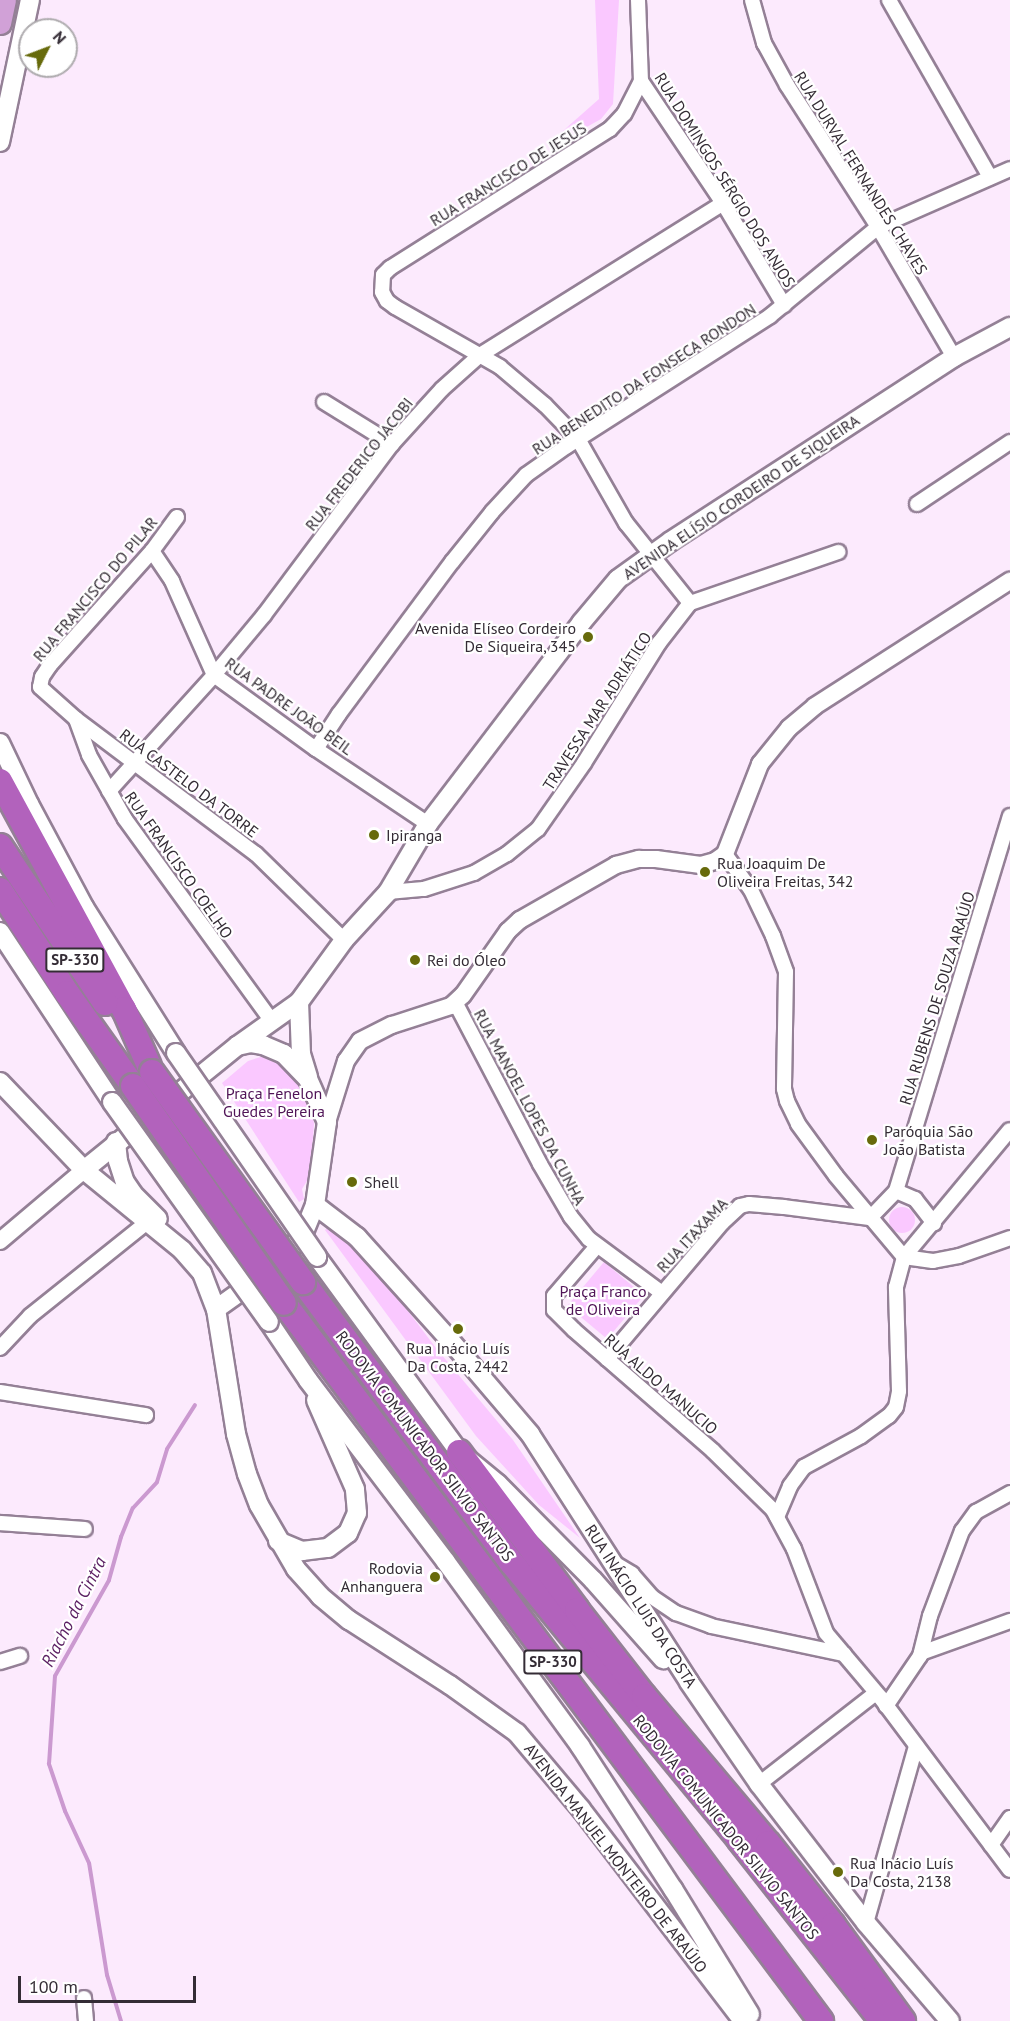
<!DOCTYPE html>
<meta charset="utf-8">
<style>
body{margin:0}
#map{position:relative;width:1010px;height:2021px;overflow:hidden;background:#fceafd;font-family:"PT Sans",sans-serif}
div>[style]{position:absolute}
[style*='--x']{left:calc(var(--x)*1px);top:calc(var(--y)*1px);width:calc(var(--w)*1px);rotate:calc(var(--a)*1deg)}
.green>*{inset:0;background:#fac8ff;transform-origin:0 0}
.round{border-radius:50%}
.stream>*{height:4px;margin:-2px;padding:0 2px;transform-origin:2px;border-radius:2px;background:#cb99d0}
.roads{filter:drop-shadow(2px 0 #948096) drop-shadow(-2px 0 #948096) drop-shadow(0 2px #948096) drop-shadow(0 -2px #948096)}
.minor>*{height:14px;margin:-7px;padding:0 7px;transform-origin:7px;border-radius:7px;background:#fff}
.tertiary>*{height:16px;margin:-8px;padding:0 8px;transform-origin:8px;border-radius:8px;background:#fff}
.secondary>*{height:18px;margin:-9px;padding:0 9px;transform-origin:9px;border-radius:9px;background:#fff}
.primary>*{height:21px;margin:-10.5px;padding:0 10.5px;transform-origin:10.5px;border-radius:10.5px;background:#d1a1d7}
.motorway>*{height:24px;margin:-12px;padding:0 12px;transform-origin:12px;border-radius:12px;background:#b262bc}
.bridges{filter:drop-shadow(2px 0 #948096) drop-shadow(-2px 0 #948096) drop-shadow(0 2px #948096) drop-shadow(0 -2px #948096)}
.secondary-bridge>*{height:18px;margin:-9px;padding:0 9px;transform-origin:9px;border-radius:9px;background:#fff}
.motorway-bridge>*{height:24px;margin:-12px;padding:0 12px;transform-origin:12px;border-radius:12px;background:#b262bc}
.dots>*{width:16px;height:16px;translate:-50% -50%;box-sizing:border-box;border:3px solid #fff;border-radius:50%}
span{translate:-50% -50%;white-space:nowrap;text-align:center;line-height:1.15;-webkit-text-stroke:4.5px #fff;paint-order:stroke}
.shield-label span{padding:2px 4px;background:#fff;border:2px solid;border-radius:4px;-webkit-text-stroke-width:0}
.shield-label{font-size:15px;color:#342c35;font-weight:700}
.street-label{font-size:16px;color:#342c35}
.poi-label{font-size:16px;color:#342c35}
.right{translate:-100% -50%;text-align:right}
.left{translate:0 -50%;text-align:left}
.park-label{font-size:16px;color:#501457}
.water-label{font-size:18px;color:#5a1f62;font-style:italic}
.north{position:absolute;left:18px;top:18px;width:60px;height:60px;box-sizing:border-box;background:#fff;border:2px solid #aeabae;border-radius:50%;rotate:48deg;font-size:16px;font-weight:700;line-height:24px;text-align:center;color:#342c35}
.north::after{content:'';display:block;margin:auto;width:21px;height:27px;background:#676a0b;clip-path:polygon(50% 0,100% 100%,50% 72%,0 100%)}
.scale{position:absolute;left:18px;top:1976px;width:178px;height:27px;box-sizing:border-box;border:3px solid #342c35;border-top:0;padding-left:8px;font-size:18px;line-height:21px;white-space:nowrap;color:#342c35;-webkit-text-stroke:4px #fff;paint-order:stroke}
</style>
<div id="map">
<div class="green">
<div style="clip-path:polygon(595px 0,619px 0,613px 104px,601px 119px,560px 142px,556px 137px,599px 99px)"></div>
<div style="clip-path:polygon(267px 1055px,278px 1059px,303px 1085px,312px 1108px,314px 1124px,310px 1176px,302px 1189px,304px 1199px,299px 1202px,222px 1083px,248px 1061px)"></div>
<div class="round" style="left:889px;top:1207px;width:26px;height:26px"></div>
<div style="clip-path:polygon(331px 1223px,383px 1278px,436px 1348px,513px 1440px,580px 1538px,539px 1505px,476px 1436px,325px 1230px)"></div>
<div style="left:604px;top:1262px;width:52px;height:57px;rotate:40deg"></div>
</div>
<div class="stream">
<div style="--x:121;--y:2021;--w:48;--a:-106.9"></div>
<div style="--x:107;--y:1975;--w:113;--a:-99.1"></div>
<div style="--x:89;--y:1863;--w:57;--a:-114.8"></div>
<div style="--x:65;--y:1811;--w:50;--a:-108.8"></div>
<div style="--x:49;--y:1764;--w:88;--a:-86.1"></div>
<div style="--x:55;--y:1676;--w:110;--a:-60.6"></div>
<div style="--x:109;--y:1580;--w:45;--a:-74.4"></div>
<div style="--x:121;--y:1537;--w:31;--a:-68"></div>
<div style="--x:133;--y:1508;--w:35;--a:-47"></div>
<div style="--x:157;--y:1482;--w:34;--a:-73"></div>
<div style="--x:167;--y:1449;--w:52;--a:-57.5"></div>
</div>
<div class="roads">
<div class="minor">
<div style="--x:638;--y:0;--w:81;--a:87.9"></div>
<div style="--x:641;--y:81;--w:147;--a:56.1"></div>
<div style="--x:723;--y:203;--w:119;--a:59.1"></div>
<div style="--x:752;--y:0;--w:45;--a:74.4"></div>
<div style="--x:764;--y:43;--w:48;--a:61.3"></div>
<div style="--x:787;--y:85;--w:169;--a:57.3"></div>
<div style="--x:878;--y:227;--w:151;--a:59.7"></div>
<div style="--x:889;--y:0;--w:204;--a:60.3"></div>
<div style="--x:641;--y:81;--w:37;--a:117"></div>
<div style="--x:624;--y:114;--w:21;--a:133"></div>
<div style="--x:610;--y:129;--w:260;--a:147.7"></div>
<div style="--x:390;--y:268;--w:10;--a:135"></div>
<div style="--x:383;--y:275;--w:17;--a:93"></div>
<div style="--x:382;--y:292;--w:10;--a:61"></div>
<div style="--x:387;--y:301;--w:10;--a:37"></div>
<div style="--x:395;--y:307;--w:121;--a:29.7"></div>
<div style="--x:500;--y:367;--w:59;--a:40.2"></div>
<div style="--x:545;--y:405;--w:47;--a:45.9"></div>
<div style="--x:578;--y:439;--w:97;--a:60.3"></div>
<div style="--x:626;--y:523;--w:102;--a:51.3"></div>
<div style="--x:324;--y:402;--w:80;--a:31.7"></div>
<div style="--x:917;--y:504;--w:112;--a:-33.7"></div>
<div style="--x:177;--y:517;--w:42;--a:126.3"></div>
<div style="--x:152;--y:551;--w:153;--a:131.8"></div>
<div style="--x:50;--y:665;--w:14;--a:124"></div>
<div style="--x:42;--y:677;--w:10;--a:101"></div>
<div style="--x:40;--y:687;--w:48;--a:41.6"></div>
<div style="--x:76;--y:719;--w:225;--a:36.9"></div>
<div style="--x:256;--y:854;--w:123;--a:44.3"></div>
<div style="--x:152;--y:551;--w:36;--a:56"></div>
<div style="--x:172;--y:581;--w:103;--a:65.9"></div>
<div style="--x:214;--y:675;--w:126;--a:36"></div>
<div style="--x:316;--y:749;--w:135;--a:33.8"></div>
<div style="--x:76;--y:719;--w:38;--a:70"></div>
<div style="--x:89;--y:755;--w:73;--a:60.6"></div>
<div style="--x:125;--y:819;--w:248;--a:54"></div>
<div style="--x:316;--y:749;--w:42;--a:-56.7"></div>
<div style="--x:339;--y:714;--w:189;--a:-53.4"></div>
<div style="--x:452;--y:562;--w:64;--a:-51.3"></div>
<div style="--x:492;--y:512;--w:50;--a:-47.4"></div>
<div style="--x:526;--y:475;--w:50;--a:-35.3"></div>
<div style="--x:567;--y:446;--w:241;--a:-32.6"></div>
<div style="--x:770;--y:316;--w:140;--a:-39.5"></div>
<div style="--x:878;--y:227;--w:144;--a:-23.7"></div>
<div style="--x:109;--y:791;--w:156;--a:-47.8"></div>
<div style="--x:214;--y:675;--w:78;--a:-50.2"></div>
<div style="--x:264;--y:615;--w:214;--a:-53.2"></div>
<div style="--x:392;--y:444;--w:74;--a:-47.7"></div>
<div style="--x:442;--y:389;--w:51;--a:-41.8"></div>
<div style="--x:480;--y:355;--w:287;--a:-32"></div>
<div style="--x:725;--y:854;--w:44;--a:54.2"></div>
<div style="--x:751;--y:890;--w:51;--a:64.4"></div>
<div style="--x:773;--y:936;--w:38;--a:70"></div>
<div style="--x:786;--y:972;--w:117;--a:91"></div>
<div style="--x:784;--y:1089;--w:12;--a:76"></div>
<div style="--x:787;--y:1101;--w:25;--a:64"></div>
<div style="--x:798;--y:1124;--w:64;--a:53.8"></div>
<div style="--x:836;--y:1176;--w:106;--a:50"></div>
<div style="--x:904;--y:1257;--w:29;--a:8"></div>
<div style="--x:933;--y:1261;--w:26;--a:-11"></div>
<div style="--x:959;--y:1256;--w:54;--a:-19.4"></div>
<div style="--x:388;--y:892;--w:36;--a:-5"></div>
<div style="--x:424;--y:889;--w:52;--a:-17.7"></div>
<div style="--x:474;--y:873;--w:38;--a:-30"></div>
<div style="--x:507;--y:854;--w:40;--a:-39"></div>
<div style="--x:538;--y:829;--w:80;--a:-55.1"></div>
<div style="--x:584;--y:763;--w:142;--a:-58"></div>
<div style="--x:659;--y:643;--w:51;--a:-52.2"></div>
<div style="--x:690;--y:603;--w:157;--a:-19"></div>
<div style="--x:455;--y:1002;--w:183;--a:62.3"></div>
<div style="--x:540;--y:1164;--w:61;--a:59.7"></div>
<div style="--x:571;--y:1217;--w:28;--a:51"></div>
<div style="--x:589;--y:1239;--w:91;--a:36.5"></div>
<div style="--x:896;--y:1191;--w:21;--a:23"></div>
<div style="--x:915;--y:1199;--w:31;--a:52"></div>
<div style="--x:870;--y:1218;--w:37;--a:-46"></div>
<div style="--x:896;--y:1191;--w:392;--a:-73.1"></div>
<div style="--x:597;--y:1246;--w:66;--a:130.7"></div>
<div style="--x:554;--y:1296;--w:14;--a:90"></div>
<div style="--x:554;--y:1310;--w:28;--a:45"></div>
<div style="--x:574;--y:1330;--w:184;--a:41"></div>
<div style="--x:713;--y:1451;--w:84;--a:44.5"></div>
<div style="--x:773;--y:1510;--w:44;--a:61.7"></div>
<div style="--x:794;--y:1549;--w:90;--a:69.1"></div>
<div style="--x:826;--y:1633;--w:84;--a:49.8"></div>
<div style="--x:880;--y:1697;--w:216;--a:53.1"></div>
<div style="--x:0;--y:1348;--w:44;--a:-46.8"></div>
<div style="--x:30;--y:1316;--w:149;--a:-38.7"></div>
<div style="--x:607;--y:1359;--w:178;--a:-49.8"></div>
<div style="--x:722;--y:1223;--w:25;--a:-43"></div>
<div style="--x:740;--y:1206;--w:9;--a:-13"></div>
<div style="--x:749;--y:1204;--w:35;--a:5"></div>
<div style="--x:784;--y:1207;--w:87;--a:7.3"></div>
<div style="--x:0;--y:1392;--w:148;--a:9"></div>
<div style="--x:777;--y:1517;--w:34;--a:-67"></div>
<div style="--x:790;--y:1486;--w:24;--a:-54"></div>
<div style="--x:804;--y:1467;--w:65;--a:-28.5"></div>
<div style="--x:861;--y:1436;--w:34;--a:-36"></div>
<div style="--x:889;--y:1416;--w:11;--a:-52"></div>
<div style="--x:896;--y:1407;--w:16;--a:-79"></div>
<div style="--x:899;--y:1391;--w:104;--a:-91.7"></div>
<div style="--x:896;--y:1287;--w:31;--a:-75"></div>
<div style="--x:904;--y:1257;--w:165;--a:-50.2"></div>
<div style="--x:0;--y:1523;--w:85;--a:4"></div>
<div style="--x:614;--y:1563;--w:21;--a:31"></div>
<div style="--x:632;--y:1574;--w:30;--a:49"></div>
<div style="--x:652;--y:1597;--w:29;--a:34"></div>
<div style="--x:676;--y:1613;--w:37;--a:20"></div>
<div style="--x:711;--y:1626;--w:136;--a:11.9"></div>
<div style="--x:921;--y:1653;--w:95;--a:-19.8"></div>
<div style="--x:0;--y:1662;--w:21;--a:-17"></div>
<div style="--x:886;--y:1706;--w:60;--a:-55.8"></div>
<div style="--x:920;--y:1656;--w:41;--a:-76"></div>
<div style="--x:930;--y:1616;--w:91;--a:-69.4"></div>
<div style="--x:962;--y:1531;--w:24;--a:-54"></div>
<div style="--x:976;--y:1512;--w:39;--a:-29"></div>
<div style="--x:759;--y:1784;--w:148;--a:-37.9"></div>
<div style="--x:991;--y:1845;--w:33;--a:-55"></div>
<div style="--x:866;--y:1923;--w:184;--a:-74.2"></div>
<div style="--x:84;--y:1998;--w:23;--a:85"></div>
</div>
<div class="tertiary">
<div style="--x:327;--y:1122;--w:64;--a:-72.7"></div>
<div style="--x:346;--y:1061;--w:24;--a:-55"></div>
<div style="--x:360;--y:1041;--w:36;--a:-27"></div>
<div style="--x:392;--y:1025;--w:62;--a:-17.9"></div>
<div style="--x:451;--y:1006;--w:16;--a:-43"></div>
<div style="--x:463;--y:995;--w:78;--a:-54.9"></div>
<div style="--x:508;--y:931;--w:16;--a:-43"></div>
<div style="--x:520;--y:920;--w:111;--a:-29.8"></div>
<div style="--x:616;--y:865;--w:24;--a:-15"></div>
<div style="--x:639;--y:859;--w:17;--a:0"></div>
<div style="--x:656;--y:859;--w:45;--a:7.6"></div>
<div style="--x:701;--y:865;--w:15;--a:-16"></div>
<div style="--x:715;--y:861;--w:12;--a:-35"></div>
<div style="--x:725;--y:854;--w:97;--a:-68.7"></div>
<div style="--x:760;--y:764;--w:46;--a:-51.1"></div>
<div style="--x:789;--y:728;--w:34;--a:-40"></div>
<div style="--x:815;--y:706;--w:232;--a:-32.7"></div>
<div style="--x:0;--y:1241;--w:110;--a:-40.2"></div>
</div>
<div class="secondary">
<div style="--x:0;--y:142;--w:145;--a:-78.1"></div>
<div style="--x:0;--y:743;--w:68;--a:64.6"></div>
<div style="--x:29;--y:804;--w:117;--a:61.9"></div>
<div style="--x:84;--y:907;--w:173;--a:57.8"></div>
<div style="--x:0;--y:932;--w:204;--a:56.6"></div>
<div style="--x:299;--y:1002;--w:52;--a:87.8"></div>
<div style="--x:301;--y:1054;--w:24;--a:73"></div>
<div style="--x:0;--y:1082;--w:122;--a:46.3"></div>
<div style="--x:84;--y:1170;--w:127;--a:39.2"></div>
<div style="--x:182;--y:1250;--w:30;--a:49"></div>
<div style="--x:202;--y:1273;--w:39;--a:69"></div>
<div style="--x:216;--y:1309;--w:127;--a:80.9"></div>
<div style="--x:236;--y:1434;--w:41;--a:74.6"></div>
<div style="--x:247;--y:1474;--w:33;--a:69"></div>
<div style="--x:259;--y:1505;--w:74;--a:60"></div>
<div style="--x:296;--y:1569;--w:36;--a:48"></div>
<div style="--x:320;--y:1596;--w:38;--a:40"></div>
<div style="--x:349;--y:1620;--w:120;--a:32.8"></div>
<div style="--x:450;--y:1685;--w:82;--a:35.6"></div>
<div style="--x:517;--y:1733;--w:99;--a:49.9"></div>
<div style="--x:581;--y:1809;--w:267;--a:52.6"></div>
<div style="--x:116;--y:1142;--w:19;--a:84"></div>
<div style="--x:118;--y:1161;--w:22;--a:72"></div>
<div style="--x:125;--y:1182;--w:14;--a:56"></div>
<div style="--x:133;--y:1194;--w:35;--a:45"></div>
<div style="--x:84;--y:1170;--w:197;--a:-39"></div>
<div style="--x:237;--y:1046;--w:76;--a:-35.4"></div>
<div style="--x:299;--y:1002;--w:77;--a:-54"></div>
<div style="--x:344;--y:940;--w:65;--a:-47.5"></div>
<div style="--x:388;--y:892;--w:79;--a:-59.5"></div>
<div style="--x:428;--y:824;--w:253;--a:-52.7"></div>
<div style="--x:581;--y:623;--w:57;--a:-49.9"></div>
<div style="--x:618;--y:579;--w:65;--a:-35.6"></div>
<div style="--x:671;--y:541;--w:338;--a:-33"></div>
<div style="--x:954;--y:357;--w:64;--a:-28.2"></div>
<div style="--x:315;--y:1205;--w:53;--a:37.3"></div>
<div style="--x:357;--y:1237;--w:137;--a:48"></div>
<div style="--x:449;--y:1339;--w:125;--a:49.5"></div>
<div style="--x:530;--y:1434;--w:295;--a:57.3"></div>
<div style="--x:689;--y:1682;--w:124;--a:55.5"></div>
<div style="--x:759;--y:1784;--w:175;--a:52.4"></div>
<div style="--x:866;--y:1923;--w:129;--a:49.4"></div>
<div style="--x:317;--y:1257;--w:241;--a:53.9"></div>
<div style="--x:459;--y:1452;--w:50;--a:39.4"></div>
<div style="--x:498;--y:1484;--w:135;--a:45.3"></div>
<div style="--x:593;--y:1580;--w:106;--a:48.5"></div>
<div style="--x:216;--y:1309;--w:52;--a:-35.5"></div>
<div style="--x:258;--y:1279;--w:61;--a:-43.7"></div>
<div style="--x:302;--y:1237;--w:35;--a:-68"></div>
<div style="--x:315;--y:1205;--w:84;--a:-81.8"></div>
<div style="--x:327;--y:1122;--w:47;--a:-113.8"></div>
<div style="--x:308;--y:1079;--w:35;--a:-134"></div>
<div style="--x:284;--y:1054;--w:23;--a:-157"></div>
<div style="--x:263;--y:1045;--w:12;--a:-171"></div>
<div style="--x:251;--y:1043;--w:14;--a:168"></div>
<div style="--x:269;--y:1322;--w:70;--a:56.1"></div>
<div style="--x:308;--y:1380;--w:228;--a:52.8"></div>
<div style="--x:446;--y:1562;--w:228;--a:53.9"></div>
<div style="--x:580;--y:1746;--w:171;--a:57"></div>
<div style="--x:673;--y:1889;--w:147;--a:58.4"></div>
<div style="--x:278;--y:1541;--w:26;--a:23"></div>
<div style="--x:302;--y:1551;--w:26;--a:-7"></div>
<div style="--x:328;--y:1548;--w:25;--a:-37"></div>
<div style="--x:348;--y:1533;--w:22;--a:-66"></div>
<div style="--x:357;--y:1513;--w:24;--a:-95"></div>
<div style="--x:355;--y:1489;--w:97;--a:-113.7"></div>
</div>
<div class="primary">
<div style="--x:0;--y:23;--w:24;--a:-78"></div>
</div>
<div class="motorway">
<div style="--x:0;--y:781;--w:260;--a:61.5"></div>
<div style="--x:124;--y:1009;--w:62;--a:66.3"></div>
<div style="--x:0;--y:846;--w:189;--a:56.2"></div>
<div style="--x:0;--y:890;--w:123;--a:57"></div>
<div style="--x:67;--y:993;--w:114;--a:54.6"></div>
<div style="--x:303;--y:1282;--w:349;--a:53.4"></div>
<div style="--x:511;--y:1562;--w:359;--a:50.5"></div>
<div style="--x:739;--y:1839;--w:231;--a:51.8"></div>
<div style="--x:284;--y:1303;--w:897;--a:53.21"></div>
<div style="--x:459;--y:1452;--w:197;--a:53.2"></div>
<div style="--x:577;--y:1610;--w:109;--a:52.1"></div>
<div style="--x:644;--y:1696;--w:192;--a:49.9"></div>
<div style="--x:768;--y:1843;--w:105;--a:51.6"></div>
<div style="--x:833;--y:1925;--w:119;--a:53.9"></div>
</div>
</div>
<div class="bridges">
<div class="secondary-bridge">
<div style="--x:176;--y:1053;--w:248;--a:55.3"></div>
<div style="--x:112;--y:1102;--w:270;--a:54.5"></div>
</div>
<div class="motorway-bridge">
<div style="--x:152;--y:1072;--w:259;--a:54.3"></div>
<div style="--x:133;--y:1086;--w:264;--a:55.2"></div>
</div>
</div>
<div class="dots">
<div style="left:588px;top:637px;background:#676a0b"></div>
<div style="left:374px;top:835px;background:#676a0b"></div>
<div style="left:705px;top:872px;background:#676a0b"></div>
<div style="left:415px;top:960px;background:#676a0b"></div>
<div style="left:872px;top:1140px;background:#676a0b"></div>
<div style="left:352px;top:1182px;background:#676a0b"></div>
<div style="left:458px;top:1329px;background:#676a0b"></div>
<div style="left:435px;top:1577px;background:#676a0b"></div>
<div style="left:838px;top:1872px;background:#676a0b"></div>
</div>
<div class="shield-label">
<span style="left:75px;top:960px">SP-330</span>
<span style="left:553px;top:1662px">SP-330</span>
</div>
<div class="street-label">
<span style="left:861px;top:173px;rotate:58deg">RUA DURVAL FERNANDES CHAVES</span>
<span style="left:508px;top:174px;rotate:-32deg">RUA FRANCISCO DE JESUS</span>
<span style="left:725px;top:180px;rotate:58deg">RUA DOMINGOS SÉRGIO DOS ANJOS</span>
<span style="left:644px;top:379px;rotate:-33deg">RUA BENEDITO DA FONSECA RONDON</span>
<span style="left:359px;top:464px;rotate:-52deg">RUA FREDERICO JACOBI</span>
<span style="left:741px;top:497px;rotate:-34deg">AVENIDA ELÍSIO CORDEIRO DE SIQUEIRA</span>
<span style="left:95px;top:589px;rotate:-50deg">RUA FRANCISCO DO PILAR</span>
<span style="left:289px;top:706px;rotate:36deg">RUA PADRE JOÃO BEIL</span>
<span style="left:597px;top:711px;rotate:-57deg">TRAVESSA MAR ADRIÁTICO</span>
<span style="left:189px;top:783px;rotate:37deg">RUA CASTELO DA TORRE</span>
<span style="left:179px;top:865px;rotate:55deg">RUA FRANCISCO COELHO</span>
<span style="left:937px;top:998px;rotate:-73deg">RUA RUBENS DE SOUZA ARAÚJO</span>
<span style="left:530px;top:1107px;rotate:62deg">RUA MANOEL LOPES DA CUNHA</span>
<span style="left:692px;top:1235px;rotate:-47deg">RUA ITAXAMA</span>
<span style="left:661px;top:1384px;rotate:41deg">RUA ALDO MANUCIO</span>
<span style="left:425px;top:1446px;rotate:53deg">RODOVIA COMUNICADOR SILVIO SANTOS</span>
<span style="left:641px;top:1606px;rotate:57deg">RUA INÁCIO LUIS DA COSTA</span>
<span style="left:726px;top:1827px;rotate:51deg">RODOVIA COMUNICADOR SILVIO SANTOS</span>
<span style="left:616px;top:1858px;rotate:52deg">AVENIDA MANUEL MONTEIRO DE ARAÚJO</span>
</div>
<div class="poi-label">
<span class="right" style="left:576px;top:637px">Avenida Elíseo Cordeiro<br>De Siqueira, 345</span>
<span class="left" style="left:386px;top:835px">Ipiranga</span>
<span class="left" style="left:717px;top:872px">Rua Joaquim De<br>Oliveira Freitas, 342</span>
<span class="left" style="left:427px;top:960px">Rei do Óleo</span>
<span class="left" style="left:884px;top:1140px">Paróquia São<br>João Batista</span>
<span class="left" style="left:364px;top:1182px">Shell</span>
<span style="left:458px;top:1357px">Rua Inácio Luís<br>Da Costa, 2442</span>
<span class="right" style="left:423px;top:1577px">Rodovia<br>Anhanguera</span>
<span class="left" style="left:850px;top:1872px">Rua Inácio Luís<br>Da Costa, 2138</span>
</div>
<div class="park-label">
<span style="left:274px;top:1102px">Praça Fenelon<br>Guedes Pereira</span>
<span style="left:603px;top:1300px">Praça Franco<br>de Oliveira</span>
</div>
<div class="water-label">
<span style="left:74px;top:1612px;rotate:-63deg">Riacho da Cintra</span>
</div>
<div class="north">N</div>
<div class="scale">100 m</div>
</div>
